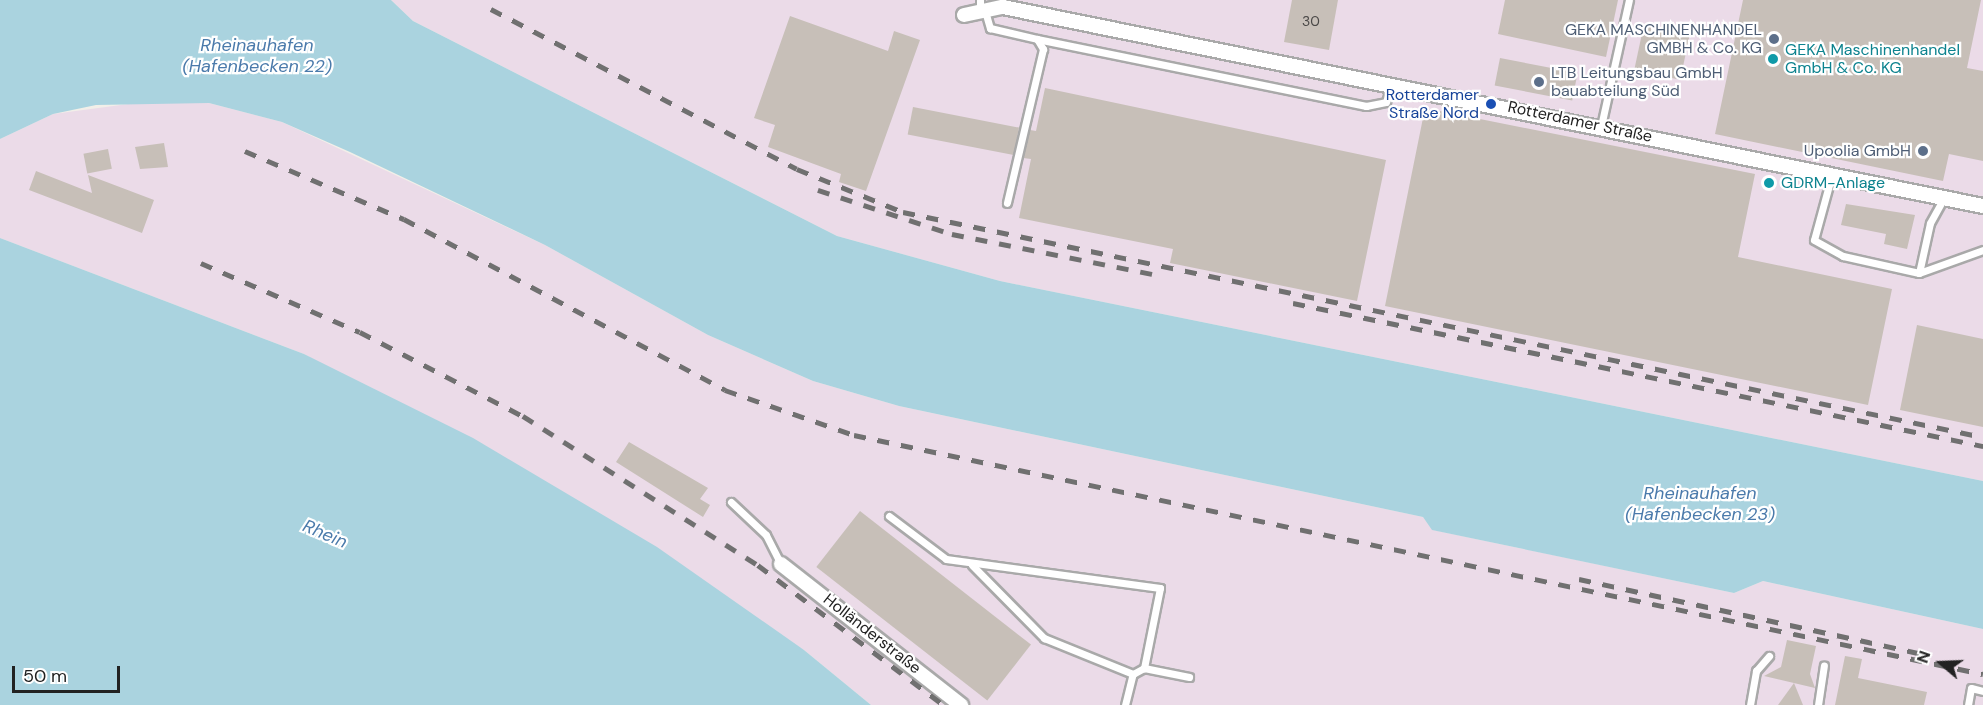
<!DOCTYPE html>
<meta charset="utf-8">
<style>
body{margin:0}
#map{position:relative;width:1983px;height:705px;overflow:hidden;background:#f2efe9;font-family:"DM Sans",sans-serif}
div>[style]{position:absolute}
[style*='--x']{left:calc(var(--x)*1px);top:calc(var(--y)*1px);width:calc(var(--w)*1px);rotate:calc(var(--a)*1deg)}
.industrial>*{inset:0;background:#ebdbe8}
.water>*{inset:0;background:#aad3df}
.building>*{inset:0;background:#c7bfb8;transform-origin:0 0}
.roads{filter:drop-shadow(2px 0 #a9a9a9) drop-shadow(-2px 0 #a9a9a9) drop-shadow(0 2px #a9a9a9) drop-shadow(0 -2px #a9a9a9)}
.lane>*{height:7px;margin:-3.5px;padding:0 3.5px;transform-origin:3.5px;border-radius:3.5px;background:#fff}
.street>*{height:14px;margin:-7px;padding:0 7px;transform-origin:7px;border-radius:7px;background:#fff}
.rail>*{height:4.5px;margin-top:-2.25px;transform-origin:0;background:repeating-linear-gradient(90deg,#707070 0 12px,transparent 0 24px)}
.dots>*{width:16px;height:16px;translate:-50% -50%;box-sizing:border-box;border:3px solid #fff;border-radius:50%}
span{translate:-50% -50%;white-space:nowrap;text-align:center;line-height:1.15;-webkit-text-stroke:4.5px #fff;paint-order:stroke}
.number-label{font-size:14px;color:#4b4948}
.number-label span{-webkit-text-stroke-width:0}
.service-label{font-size:16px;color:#4e5e75}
.right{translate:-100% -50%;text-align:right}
.left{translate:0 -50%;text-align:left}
.culture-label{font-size:16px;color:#0d838f}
.transit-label{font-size:16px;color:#164399}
.street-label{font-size:16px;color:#222}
.water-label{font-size:18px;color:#4a7aab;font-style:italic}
.north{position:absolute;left:1911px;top:633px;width:60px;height:60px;-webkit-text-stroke:4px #fff;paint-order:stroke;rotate:289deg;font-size:16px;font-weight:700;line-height:24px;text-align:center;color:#222}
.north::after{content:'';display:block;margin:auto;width:21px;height:27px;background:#222;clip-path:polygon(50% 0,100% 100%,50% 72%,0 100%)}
.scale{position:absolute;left:12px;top:666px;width:108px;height:27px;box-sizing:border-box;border:3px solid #222;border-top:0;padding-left:8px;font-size:18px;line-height:21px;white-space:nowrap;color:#222;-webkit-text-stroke:4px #fff;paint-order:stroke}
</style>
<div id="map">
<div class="industrial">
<div style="clip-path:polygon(391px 0,1983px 0,1983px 481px,1000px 281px,837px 236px,413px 21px)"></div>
<div style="clip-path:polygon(151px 101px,209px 103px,282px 122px,545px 245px,708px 335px,813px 381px,899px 406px,1423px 517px,1433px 530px,1734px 593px,1763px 581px,1983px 629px,1983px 705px,871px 705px,804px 650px,304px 354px,0 238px,0 139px,53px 114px)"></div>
</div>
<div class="water">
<div style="clip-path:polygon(0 0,391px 0,413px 21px,837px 236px,1000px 281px,1983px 481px,1983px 629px,1763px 581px,1734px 593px,1432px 530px,1423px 517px,899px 406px,813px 381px,708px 335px,545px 245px,350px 152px,282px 122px,209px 103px,96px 105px,53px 114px,0 139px)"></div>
<div style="clip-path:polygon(0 238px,304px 354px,473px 438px,657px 547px,804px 650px,871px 705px,0 705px)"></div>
</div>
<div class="building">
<div style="clip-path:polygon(1292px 0,1338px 0,1329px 50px,1284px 42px)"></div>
<div style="clip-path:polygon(1505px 0,1618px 0,1606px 57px,1498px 34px)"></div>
<div style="clip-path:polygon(1743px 0,1981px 0,1967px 68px,1983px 71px,1983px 161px,1949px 154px,1943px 181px,1715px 134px)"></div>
<div style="clip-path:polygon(790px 16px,888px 51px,894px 31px,920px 40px,866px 191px,839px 182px,841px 174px,768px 147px,775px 125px,754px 118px)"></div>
<div style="left:1644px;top:24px;width:47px;height:47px;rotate:12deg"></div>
<div style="left:1500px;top:58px;width:79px;height:28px;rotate:11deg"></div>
<div style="clip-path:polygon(1045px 88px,1386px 160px,1357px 301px,1170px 263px,1173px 249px,1019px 218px,1031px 159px,1023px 158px,1030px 130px,1036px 131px)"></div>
<div style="left:913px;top:107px;width:108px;height:28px;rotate:11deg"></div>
<div style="clip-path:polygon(1425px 108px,1755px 174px,1738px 257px,1892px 289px,1868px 405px,1385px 306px)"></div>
<div style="clip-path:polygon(164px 143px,168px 167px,140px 169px,135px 147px)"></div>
<div style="left:108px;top:149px;width:20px;height:25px;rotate:79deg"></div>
<div style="clip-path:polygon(36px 171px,92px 193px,88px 175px,154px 200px,142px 233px,29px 190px)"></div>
<div style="clip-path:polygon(1846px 204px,1915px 215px,1907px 249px,1884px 244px,1886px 234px,1841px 225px)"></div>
<div style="clip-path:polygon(1917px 325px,1983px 339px,1983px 427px,1900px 410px)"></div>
<div style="clip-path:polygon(629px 442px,708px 488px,700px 499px,710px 505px,703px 517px,616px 462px)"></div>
<div style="left:860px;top:511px;width:217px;height:71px;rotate:38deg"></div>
<div style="clip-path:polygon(1787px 640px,1816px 646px,1810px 674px,1815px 688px,1764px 676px,1781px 667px)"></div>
<div style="clip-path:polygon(1845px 656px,1862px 659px,1858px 678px,1927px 692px,1924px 705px,1835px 705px)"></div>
<div style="clip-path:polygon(1794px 683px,1803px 705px,1778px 705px)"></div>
</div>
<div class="roads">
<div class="lane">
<div style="--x:985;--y:11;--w:18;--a:74"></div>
<div style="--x:990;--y:28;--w:48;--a:13.2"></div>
<div style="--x:1037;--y:39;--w:12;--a:59"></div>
<div style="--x:1043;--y:49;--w:158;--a:103.2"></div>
<div style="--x:980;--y:12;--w:12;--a:-90"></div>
<div style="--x:1037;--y:39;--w:336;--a:11.5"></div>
<div style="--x:1366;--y:106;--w:20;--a:-11"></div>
<div style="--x:1386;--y:102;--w:17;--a:-73"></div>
<div style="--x:1601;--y:126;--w:129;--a:-77.5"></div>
<div style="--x:1832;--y:174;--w:68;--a:105.3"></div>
<div style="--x:1814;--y:240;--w:33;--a:29"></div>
<div style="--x:1843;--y:256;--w:78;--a:12.6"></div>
<div style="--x:1919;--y:273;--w:51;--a:-77.6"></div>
<div style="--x:1930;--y:223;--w:29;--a:-61"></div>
<div style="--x:1919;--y:273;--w:68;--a:-19.8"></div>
<div style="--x:731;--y:502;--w:48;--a:43.3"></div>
<div style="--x:766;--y:535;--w:33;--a:63"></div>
<div style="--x:889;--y:516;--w:71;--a:37"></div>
<div style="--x:946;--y:559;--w:216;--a:7.7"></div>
<div style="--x:1160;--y:588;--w:82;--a:101.3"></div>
<div style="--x:972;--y:565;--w:103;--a:45.4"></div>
<div style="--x:1044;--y:638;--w:96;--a:22"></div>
<div style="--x:1125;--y:705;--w:32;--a:-76"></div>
<div style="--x:1133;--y:674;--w:13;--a:-29"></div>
<div style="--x:1144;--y:668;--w:46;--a:11.3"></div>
<div style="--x:1750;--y:705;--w:35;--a:-80"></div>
<div style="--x:1756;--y:671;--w:20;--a:-49"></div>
<div style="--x:1818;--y:705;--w:40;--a:-81.5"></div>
<div style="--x:1968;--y:705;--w:17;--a:-80"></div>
<div style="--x:1971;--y:688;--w:12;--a:14"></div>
</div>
<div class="street">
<div style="--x:964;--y:15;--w:40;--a:-12"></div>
<div style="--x:1003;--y:7;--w:1000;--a:11.48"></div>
<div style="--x:781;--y:564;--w:229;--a:38.1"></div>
</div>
</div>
<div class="rail">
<div style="--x:491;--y:9;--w:345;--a:27.6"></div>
<div style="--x:797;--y:169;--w:114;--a:22.1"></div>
<div style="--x:903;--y:212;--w:1103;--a:11.77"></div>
<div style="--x:245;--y:151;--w:173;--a:23.2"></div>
<div style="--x:404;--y:219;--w:364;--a:28"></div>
<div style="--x:725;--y:390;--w:137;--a:19.2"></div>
<div style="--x:854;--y:435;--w:1154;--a:11.95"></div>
<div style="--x:818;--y:190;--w:141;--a:18.2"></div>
<div style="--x:952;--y:234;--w:210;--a:11.3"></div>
<div style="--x:201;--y:263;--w:173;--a:23.5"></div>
<div style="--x:360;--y:332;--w:183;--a:27.3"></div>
<div style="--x:523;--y:416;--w:278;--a:32.4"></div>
<div style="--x:758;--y:565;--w:233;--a:37"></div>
<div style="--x:1293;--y:303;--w:705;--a:11.71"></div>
<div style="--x:1579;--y:579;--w:353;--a:12.3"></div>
</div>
<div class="dots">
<div style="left:1774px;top:39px;background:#5c6f8a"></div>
<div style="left:1773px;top:59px;background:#0f9aa8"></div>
<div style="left:1539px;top:82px;background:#5c6f8a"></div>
<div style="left:1491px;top:104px;background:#1a4fb4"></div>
<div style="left:1923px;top:151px;background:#5c6f8a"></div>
<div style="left:1769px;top:183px;background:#0f9aa8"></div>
</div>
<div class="number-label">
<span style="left:1311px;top:21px">30</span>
</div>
<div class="service-label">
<span class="right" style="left:1762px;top:39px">GEKA MASCHINENHANDEL<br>GMBH &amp; Co. KG</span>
<span class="left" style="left:1551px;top:82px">LTB Leitungsbau GmbH<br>bauabteilung Süd</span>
<span class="right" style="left:1911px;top:151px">Upoolia GmbH</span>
</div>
<div class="culture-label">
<span class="left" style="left:1785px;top:59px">GEKA Maschinenhandel<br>GmbH &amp; Co. KG</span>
<span class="left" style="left:1781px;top:183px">GDRM-Anlage</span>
</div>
<div class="transit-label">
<span class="right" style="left:1479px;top:104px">Rotterdamer<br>Straße Nord</span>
</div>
<div class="street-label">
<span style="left:1580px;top:122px;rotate:12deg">Rotterdamer Straße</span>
<span style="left:872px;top:634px;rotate:38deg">Holländerstraße</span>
</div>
<div class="water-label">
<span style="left:257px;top:56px">Rheinauhafen<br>(Hafenbecken 22)</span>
<span style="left:1700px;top:504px">Rheinauhafen<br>(Hafenbecken 23)</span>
<span style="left:325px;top:534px;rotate:23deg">Rhein</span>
</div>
<div class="north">N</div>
<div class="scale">50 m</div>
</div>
